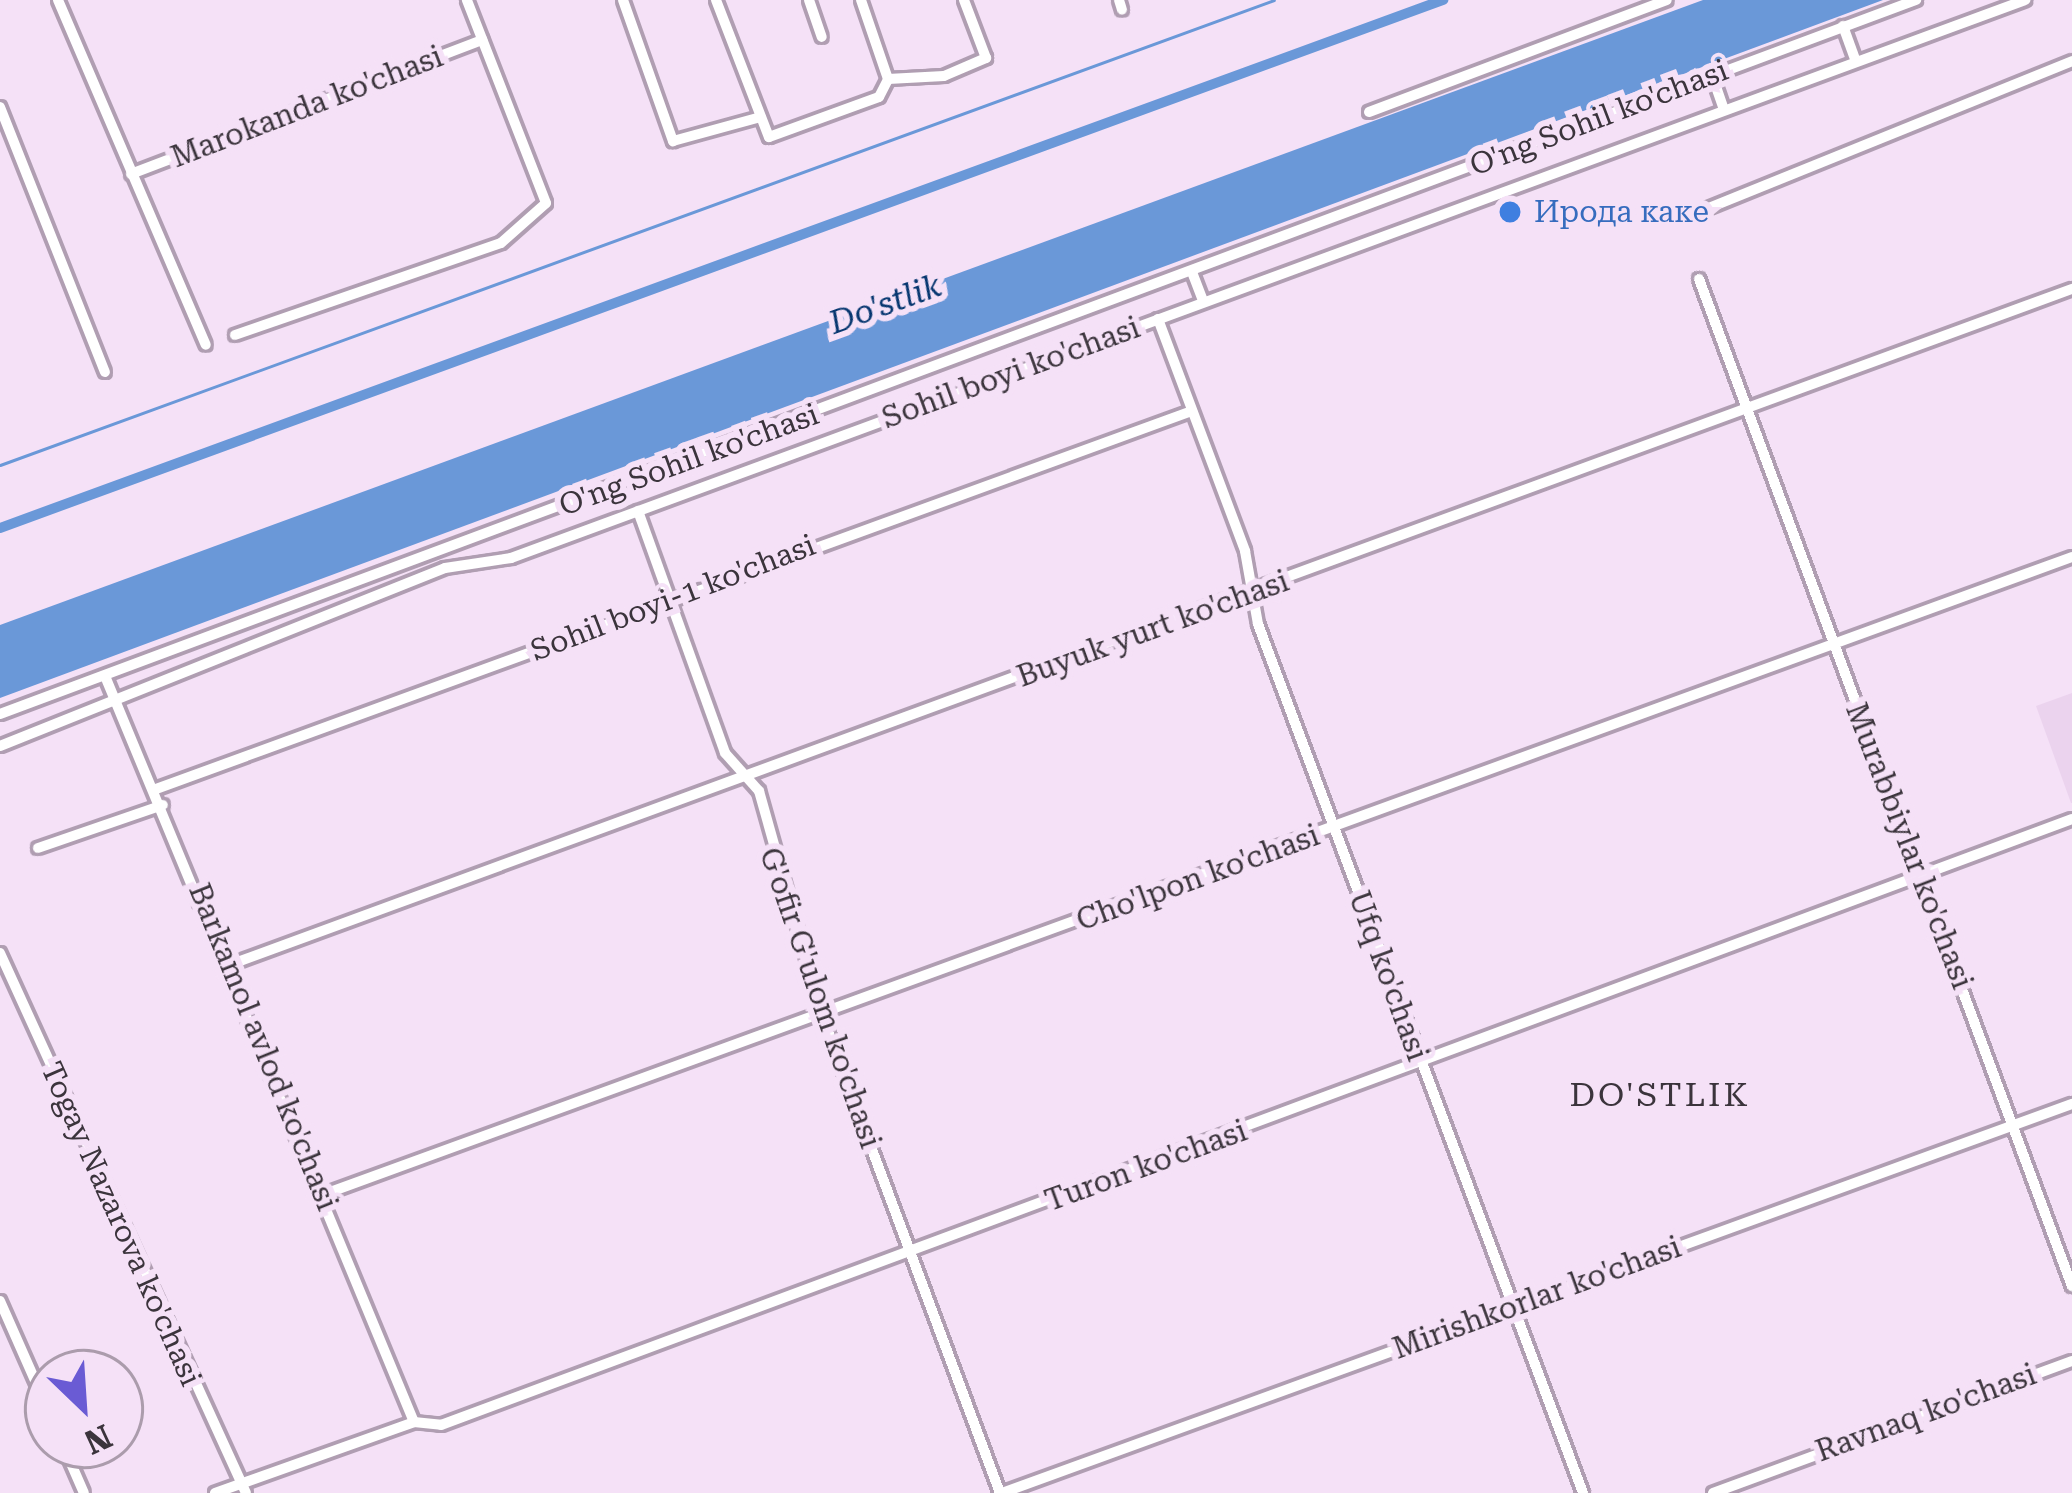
<!DOCTYPE html>
<meta charset="utf-8">
<style>
body{margin:0}
#map{position:relative;width:2072px;height:1493px;overflow:hidden;background:#f5e1f7;font-family:"Roboto Serif",serif}
div>[style]{position:absolute}
[style*='--x']{left:calc(var(--x)*1px);top:calc(var(--y)*1px);width:calc(var(--w)*1px);rotate:calc(var(--a)*1deg)}
.built>*{inset:0;background:#ebd3ee}
.water>*{inset:0;background:#6a98d8}
.stream>*{height:3px;margin:-1.5px;padding:0 1.5px;transform-origin:1.5px;border-radius:1.5px;background:#6a98d8}
.canal>*{height:10px;margin:-5px;padding:0 5px;transform-origin:5px;border-radius:5px;background:#6a98d8}
.roads{filter:drop-shadow(3px 0 #b09eb2) drop-shadow(-3px 0 #b09eb2) drop-shadow(0 3px #b09eb2) drop-shadow(0 -3px #b09eb2)}
.minor>*{height:10px;margin:-5px;padding:0 5px;transform-origin:5px;border-radius:5px;background:#fff}
.dots>*{width:33px;height:33px;translate:-50% -50%;box-sizing:border-box;border:6px solid #f5e1f7;border-radius:50%}
span{translate:-50% -50%;white-space:nowrap;text-align:center;line-height:1.15;-webkit-text-stroke:12px #f5e1f7;paint-order:stroke}
.street-label{font-size:30px;color:#3b343c}
.shop-label{font-size:30px;color:#366cbe}
.left{translate:0 -50%;text-align:left}
.water-label{font-size:33px;color:#073770;font-style:italic}
.neighbourhood-label{font-size:33px;color:#3b343c;letter-spacing:3px}
.north{position:absolute;left:24px;top:1349px;width:120px;height:120px;box-sizing:border-box;background:#f5e1f7;border:3px solid #ab9cac;border-radius:50%;rotate:155deg;font-size:33px;font-weight:700;line-height:48px;text-align:center;color:#3b343c}
.north::after{content:'';display:block;margin:auto;width:42px;height:54px;background:#6a5bd4;clip-path:polygon(50% 0,100% 100%,50% 72%,0 100%)}
</style>
<div id="map">
<div class="built">
<div style="clip-path:polygon(2072px 693px,2072px 803px,2071px 803px,2036px 706px)"></div>
</div>
<div class="water">
<div style="clip-path:polygon(1703px 0,1883px 0,0 698px,0 625px)"></div>
</div>
<div class="stream">
<div style="--x:0;--y:465;--w:1356;--a:-20.05"></div>
</div>
<div class="canal">
<div style="--x:0;--y:528;--w:1537;--a:-20.1"></div>
</div>
<div class="roads">
<div class="minor">
<div style="--x:58;--y:0;--w:375;--a:66.8"></div>
<div style="--x:623;--y:0;--w:150;--a:70.5"></div>
<div style="--x:673;--y:141;--w:91;--a:-15.3"></div>
<div style="--x:716;--y:0;--w:147;--a:68.9"></div>
<div style="--x:769;--y:137;--w:117;--a:-20"></div>
<div style="--x:879;--y:97;--w:20;--a:-63"></div>
<div style="--x:888;--y:79;--w:56;--a:-3.1"></div>
<div style="--x:944;--y:76;--w:46;--a:-23.2"></div>
<div style="--x:986;--y:58;--w:62;--a:-110.8"></div>
<div style="--x:809;--y:0;--w:39;--a:71"></div>
<div style="--x:861;--y:0;--w:83;--a:71.1"></div>
<div style="--x:1119;--y:0;--w:10;--a:73"></div>
<div style="--x:1843;--y:26;--w:37;--a:70"></div>
<div style="--x:1712;--y:75;--w:37;--a:71"></div>
<div style="--x:0;--y:107;--w:285;--a:68.4"></div>
<div style="--x:1369;--y:112;--w:318;--a:-20.6"></div>
<div style="--x:131;--y:174;--w:376;--a:-20.9"></div>
<div style="--x:1684;--y:218;--w:419;--a:-22"></div>
<div style="--x:1192;--y:272;--w:31;--a:69"></div>
<div style="--x:1699;--y:279;--w:1074;--a:69.68"></div>
<div style="--x:1158;--y:319;--w:248;--a:69.4"></div>
<div style="--x:1245;--y:551;--w:74;--a:79.9"></div>
<div style="--x:1258;--y:624;--w:928;--a:69.49"></div>
<div style="--x:235;--y:335;--w:281;--a:-19.1"></div>
<div style="--x:501;--y:243;--w:60;--a:-41.6"></div>
<div style="--x:546;--y:203;--w:218;--a:-111.3"></div>
<div style="--x:638;--y:511;--w:257;--a:70.2"></div>
<div style="--x:725;--y:753;--w:51;--a:48.2"></div>
<div style="--x:759;--y:791;--w:236;--a:74.3"></div>
<div style="--x:823;--y:1018;--w:507;--a:69.56"></div>
<div style="--x:105;--y:676;--w:807;--a:67.5"></div>
<div style="--x:0;--y:714;--w:2045;--a:-20.44"></div>
<div style="--x:0;--y:746;--w:479;--a:-21.8"></div>
<div style="--x:445;--y:568;--w:67;--a:-8.6"></div>
<div style="--x:511;--y:558;--w:1614;--a:-20.23"></div>
<div style="--x:156;--y:789;--w:1103;--a:-20.05"></div>
<div style="--x:38;--y:848;--w:132;--a:-19"></div>
<div style="--x:0;--y:953;--w:593;--a:65.51"></div>
<div style="--x:232;--y:964;--w:1960;--a:-20.15"></div>
<div style="--x:322;--y:1195;--w:1863;--a:-20.03"></div>
<div style="--x:0;--y:1301;--w:119;--a:66.2"></div>
<div style="--x:63;--y:1445;--w:52;--a:66.4"></div>
<div style="--x:215;--y:1493;--w:211;--a:-19.6"></div>
<div style="--x:414;--y:1422;--w:27;--a:6"></div>
<div style="--x:441;--y:1425;--w:1740;--a:-20.38"></div>
<div style="--x:1002;--y:1493;--w:1139;--a:-19.98"></div>
<div style="--x:1713;--y:1493;--w:382;--a:-20.2"></div>
</div>
</div>
<div class="dots">
<div style="left:1510px;top:212px;background:#3f7fe0"></div>
</div>
<div class="street-label">
<span style="left:307px;top:107px;rotate:-21deg">Marokanda ko'chasi</span>
<span style="left:1599px;top:118px;rotate:-21deg">O'ng Sohil ko'chasi</span>
<span style="left:1011px;top:373px;rotate:-20deg">Sohil boyi ko'chasi</span>
<span style="left:689px;top:460px;rotate:-20deg">O'ng Sohil ko'chasi</span>
<span style="left:673px;top:598px;rotate:-21deg">Sohil boyi-1 ko'chasi</span>
<span style="left:1153px;top:629px;rotate:-20deg">Buyuk yurt ko'chasi</span>
<span style="left:1909px;top:846px;rotate:69deg">Murabbiylar ko'chasi</span>
<span style="left:1198px;top:878px;rotate:-20deg">Cho'lpon ko'chasi</span>
<span style="left:1388px;top:976px;rotate:70deg">Ufq ko'chasi</span>
<span style="left:820px;top:998px;rotate:71deg">G'ofir G'ulom ko'chasi</span>
<span style="left:263px;top:1047px;rotate:68deg">Barkamol avlod ko'chasi</span>
<span style="left:1146px;top:1166px;rotate:-20deg">Turon ko'chasi</span>
<span style="left:121px;top:1224px;rotate:66deg">Togay Nazarova ko'chasi</span>
<span style="left:1537px;top:1298px;rotate:-20deg">Mirishkorlar ko'chasi</span>
<span style="left:1926px;top:1413px;rotate:-20deg">Ravnaq ko'chasi</span>
</div>
<div class="shop-label">
<span class="left" style="left:1534px;top:212px">Ирода каке</span>
</div>
<div class="water-label">
<span style="left:885px;top:304px;rotate:-20deg">Do'stlik</span>
</div>
<div class="neighbourhood-label">
<span style="left:1660px;top:1095px">DO'STLIK</span>
</div>
<div class="north">N</div>
</div>
